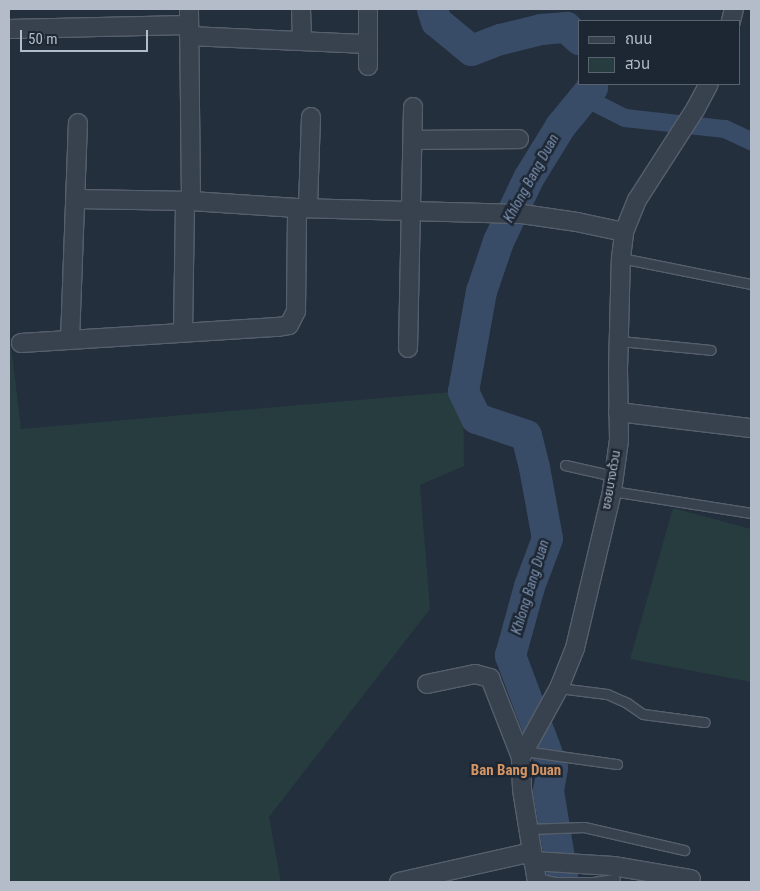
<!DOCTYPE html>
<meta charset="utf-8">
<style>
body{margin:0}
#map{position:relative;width:760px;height:891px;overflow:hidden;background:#242f3e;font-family:"Roboto Condensed","Noto Sans Thai",sans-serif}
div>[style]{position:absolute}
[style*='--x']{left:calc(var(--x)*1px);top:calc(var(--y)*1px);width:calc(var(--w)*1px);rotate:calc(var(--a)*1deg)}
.green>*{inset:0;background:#263c3f}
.canal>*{height:18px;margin:-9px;padding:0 9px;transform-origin:9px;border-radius:9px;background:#394c67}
.river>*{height:31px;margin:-15.5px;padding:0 15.5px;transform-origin:15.5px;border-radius:15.5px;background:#394c67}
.roads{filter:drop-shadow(1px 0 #565f6c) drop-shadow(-1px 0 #565f6c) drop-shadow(0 1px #565f6c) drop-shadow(0 -1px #565f6c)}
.service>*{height:9px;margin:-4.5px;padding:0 4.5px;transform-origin:4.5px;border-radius:4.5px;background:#38414e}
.minor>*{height:18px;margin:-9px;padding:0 9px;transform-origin:9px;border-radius:9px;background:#38414e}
span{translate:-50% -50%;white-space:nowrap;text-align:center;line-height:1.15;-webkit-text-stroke:5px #1d2633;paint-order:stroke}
.street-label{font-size:12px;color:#b4bcc9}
.water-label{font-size:14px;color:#7c92b1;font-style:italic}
.quarter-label{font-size:15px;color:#d59563;font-weight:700}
.frame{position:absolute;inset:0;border:10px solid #b4bcc9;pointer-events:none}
.legend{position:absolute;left:578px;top:20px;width:162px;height:65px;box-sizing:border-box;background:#1d2633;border:1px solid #59626f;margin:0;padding:6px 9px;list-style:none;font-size:15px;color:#b4bcc9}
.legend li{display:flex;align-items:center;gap:10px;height:25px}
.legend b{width:25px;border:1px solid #59626f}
.scale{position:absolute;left:20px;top:30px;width:128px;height:22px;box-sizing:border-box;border:2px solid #b4bcc9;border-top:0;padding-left:6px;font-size:15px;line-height:18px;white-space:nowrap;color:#b4bcc9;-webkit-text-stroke:4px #1d2633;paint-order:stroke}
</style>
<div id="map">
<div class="green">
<div style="clip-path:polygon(9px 329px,21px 429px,463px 391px,464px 466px,420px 485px,430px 609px,269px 817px,281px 882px,9px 882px)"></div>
<div style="clip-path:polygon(673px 508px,751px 529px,751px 682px,630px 659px)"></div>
</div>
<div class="canal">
<div style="--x:583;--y:97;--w:47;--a:26.6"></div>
<div style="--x:625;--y:118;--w:101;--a:6.3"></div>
<div style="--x:725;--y:129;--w:29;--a:25"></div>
</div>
<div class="river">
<div style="--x:432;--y:9;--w:13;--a:72"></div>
<div style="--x:436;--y:21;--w:45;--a:39.6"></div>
<div style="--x:471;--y:50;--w:31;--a:-21"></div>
<div style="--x:500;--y:39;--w:42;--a:-13.7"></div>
<div style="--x:541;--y:29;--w:25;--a:-5"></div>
<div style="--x:566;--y:27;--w:18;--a:43"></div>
<div style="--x:563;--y:882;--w:93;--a:-99.3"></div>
<div style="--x:548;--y:790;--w:23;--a:-80"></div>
<div style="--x:552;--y:767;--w:120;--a:-110.6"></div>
<div style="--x:510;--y:655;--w:72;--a:-74.6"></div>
<div style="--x:529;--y:586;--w:51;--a:-69.4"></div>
<div style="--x:547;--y:538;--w:72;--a:-100.4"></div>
<div style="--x:534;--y:467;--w:33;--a:-104"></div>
<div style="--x:526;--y:435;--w:53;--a:-161.2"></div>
<div style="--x:476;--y:418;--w:30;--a:-116"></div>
<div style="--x:463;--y:391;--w:102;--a:-79.8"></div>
<div style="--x:481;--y:291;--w:53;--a:-71.2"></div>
<div style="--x:498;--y:241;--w:70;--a:-64.5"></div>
<div style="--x:528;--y:178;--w:61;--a:-58.4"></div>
<div style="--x:560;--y:126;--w:50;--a:-50.6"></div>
<div style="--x:592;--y:87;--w:3;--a:-90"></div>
</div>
<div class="roads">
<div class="service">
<div style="--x:621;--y:258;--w:133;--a:11.3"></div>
<div style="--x:620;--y:341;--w:91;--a:5.6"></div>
<div style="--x:565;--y:465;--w:50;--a:12.7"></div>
<div style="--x:612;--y:491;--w:141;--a:9"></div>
<div style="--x:559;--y:688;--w:48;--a:7.1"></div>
<div style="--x:607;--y:694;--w:22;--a:24"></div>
<div style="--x:627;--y:703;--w:19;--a:35"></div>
<div style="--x:643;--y:714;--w:62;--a:7.5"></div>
<div style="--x:524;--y:751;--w:94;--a:8"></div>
<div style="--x:528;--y:829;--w:56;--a:-2"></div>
<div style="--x:584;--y:827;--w:103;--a:13"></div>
<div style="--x:536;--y:878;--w:19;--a:12"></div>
<div style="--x:555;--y:882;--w:34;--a:0"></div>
<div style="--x:593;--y:882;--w:22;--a:-8"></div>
</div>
<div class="minor">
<div style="--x:189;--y:9;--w:192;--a:89.4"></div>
<div style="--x:301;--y:9;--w:32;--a:88"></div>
<div style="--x:368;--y:9;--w:57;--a:90"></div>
<div style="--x:731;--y:21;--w:12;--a:-76"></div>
<div style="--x:9;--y:29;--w:179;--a:-1.3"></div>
<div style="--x:189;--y:36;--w:179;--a:2.6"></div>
<div style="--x:414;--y:140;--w:105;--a:-0.5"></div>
<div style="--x:76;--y:199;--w:115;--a:1"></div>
<div style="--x:191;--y:201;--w:106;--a:3.8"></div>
<div style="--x:297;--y:208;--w:225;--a:1.5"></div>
<div style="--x:522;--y:214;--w:56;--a:8.3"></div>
<div style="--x:577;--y:222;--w:48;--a:12"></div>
<div style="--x:308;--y:207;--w:90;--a:-88.1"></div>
<div style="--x:183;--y:332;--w:131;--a:-89.1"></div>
<div style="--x:70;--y:340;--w:217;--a:-87.9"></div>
<div style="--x:21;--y:343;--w:257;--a:-3.6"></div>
<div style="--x:278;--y:327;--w:11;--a:-10"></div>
<div style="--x:289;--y:325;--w:16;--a:-63"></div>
<div style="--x:296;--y:311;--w:103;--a:-89.4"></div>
<div style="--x:408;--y:348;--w:241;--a:-88.8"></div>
<div style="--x:618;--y:412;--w:134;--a:6.9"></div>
<div style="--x:427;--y:684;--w:49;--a:-11.8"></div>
<div style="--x:475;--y:674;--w:16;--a:15"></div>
<div style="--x:490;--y:678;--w:85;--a:68.6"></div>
<div style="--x:533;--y:861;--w:80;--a:3.6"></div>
<div style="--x:613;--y:866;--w:79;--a:9.5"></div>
<div style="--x:399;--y:882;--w:136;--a:-12.7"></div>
<div style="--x:537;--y:882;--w:94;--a:-99.2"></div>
<div style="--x:522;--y:789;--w:32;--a:-92"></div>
<div style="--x:521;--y:757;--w:79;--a:-61.2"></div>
<div style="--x:559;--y:688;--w:43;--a:-68.2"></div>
<div style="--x:575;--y:648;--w:161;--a:-76.7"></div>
<div style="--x:612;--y:491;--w:51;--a:-82.2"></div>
<div style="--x:619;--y:440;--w:71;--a:-90.8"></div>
<div style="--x:618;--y:369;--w:111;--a:-88.5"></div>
<div style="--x:621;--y:258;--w:26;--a:-83"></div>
<div style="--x:624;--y:232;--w:35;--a:-68"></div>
<div style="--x:637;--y:200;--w:109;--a:-57.3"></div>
<div style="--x:696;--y:108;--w:27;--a:-62"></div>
</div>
</div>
<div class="street-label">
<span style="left:612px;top:480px;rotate:-80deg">ซอยบางด้วน</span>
</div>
<div class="water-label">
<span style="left:531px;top:178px;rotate:-61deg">Khlong Bang Duan</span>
<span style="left:530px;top:587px;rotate:-73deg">Khlong Bang Duan</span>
</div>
<div class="quarter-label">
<span style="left:516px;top:771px">Ban Bang Duan</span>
</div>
<div class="frame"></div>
<ul class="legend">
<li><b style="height:6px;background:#38414e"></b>ถนน</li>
<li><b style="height:14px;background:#263c3f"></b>สวน</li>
</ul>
<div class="scale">50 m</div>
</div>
